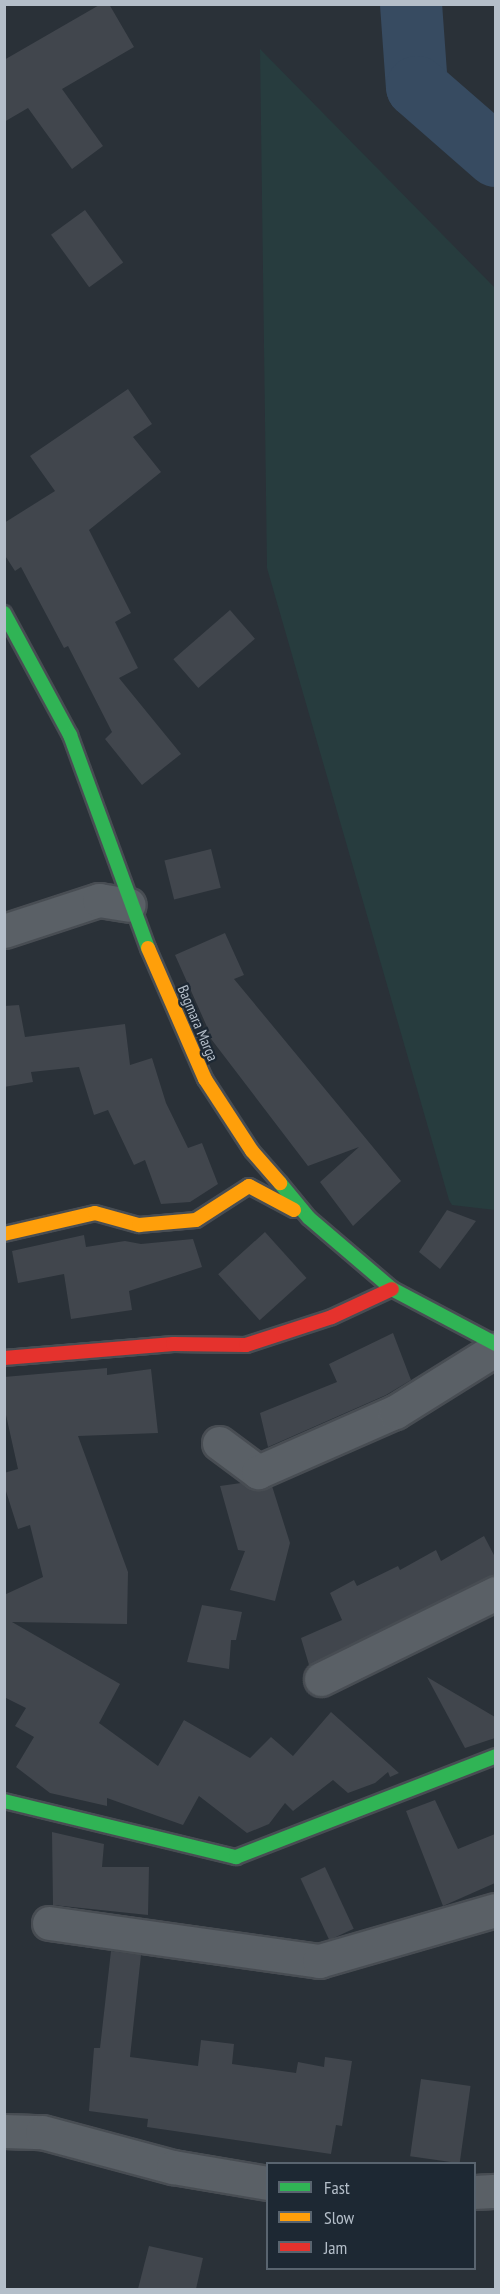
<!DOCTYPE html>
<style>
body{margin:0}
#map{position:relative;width:500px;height:2294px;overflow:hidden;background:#2a3138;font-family:"PT Sans Narrow",sans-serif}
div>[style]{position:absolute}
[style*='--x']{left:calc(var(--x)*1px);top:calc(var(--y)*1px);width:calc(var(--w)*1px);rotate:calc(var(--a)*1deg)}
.green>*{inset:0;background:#273c3e}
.river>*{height:62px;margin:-31px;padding:0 31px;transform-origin:31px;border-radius:31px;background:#374b61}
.building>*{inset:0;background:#41464d;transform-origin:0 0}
.roads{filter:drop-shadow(2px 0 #484d53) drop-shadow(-2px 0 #484d53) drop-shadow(0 2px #484d53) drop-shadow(0 -2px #484d53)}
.street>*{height:33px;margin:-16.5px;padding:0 16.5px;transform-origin:16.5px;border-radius:16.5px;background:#5a6066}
.fast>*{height:14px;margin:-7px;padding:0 7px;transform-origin:7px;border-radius:7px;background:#30b455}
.slow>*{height:14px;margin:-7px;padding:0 7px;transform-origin:7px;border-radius:7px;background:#ff9f0a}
.jam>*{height:14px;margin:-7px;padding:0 7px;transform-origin:7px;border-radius:7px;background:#e5322d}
span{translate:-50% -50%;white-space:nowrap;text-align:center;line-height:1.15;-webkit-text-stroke:4.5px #1d2833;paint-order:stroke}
.street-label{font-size:15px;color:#b4bec9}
.frame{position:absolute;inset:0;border:6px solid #b4bec9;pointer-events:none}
.legend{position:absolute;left:266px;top:2162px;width:210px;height:108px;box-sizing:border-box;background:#1d2833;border:2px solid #59646f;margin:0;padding:8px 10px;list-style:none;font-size:18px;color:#b4bec9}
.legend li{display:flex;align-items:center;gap:12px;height:30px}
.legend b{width:30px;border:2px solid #59646f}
</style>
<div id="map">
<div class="green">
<div style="clip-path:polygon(260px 49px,495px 288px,495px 1210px,452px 1205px,449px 1200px,267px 568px)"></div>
</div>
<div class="river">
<div style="--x:411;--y:4;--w:83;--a:85.9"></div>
<div style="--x:417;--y:87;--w:105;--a:41.1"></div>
</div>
<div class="building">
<div style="clip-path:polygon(101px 4px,109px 4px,134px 47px,62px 89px,103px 146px,72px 169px,28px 108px,4px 122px,4px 60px)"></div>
<div style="left:85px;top:210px;width:65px;height:42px;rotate:54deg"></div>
<div style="clip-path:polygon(128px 389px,152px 424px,133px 437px,161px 472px,89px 530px,131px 613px,115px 622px,138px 668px,119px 678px,181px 754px,142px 785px,105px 739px,112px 732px,68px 646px,64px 648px,21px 567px,15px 571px,4px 554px,4px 523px,55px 491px,30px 456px)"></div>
<div style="left:230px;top:610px;width:38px;height:75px;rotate:49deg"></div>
<div style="left:211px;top:849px;width:40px;height:48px;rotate:76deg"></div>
<div style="clip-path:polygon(225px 933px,244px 975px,234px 979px,401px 1181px,353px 1226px,320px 1182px,359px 1147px,308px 1166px,205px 1031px,208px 1029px,175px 955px)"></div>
<div style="clip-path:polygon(19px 1005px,25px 1037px,125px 1024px,130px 1065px,152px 1058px,166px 1103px,188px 1148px,202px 1143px,218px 1184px,190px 1202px,161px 1204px,145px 1160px,134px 1165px,108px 1110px,94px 1115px,79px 1067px,31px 1072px,33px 1082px,4px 1087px,4px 1006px)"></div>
<div style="clip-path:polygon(447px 1210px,476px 1221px,440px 1269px,419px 1252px)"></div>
<div style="left:265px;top:1232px;width:62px;height:63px;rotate:48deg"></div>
<div style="clip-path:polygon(84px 1235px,86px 1247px,125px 1241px,141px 1244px,193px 1239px,202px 1267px,129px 1291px,132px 1310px,71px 1319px,64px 1274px,18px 1283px,12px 1251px)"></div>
<div style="clip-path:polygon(393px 1333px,411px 1380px,386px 1395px,268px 1447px,260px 1413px,337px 1382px,329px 1364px)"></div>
<div style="clip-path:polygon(107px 1368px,107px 1375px,151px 1369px,158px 1433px,78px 1436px,128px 1572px,127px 1624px,12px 1622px,120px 1684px,99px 1723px,158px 1766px,184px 1720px,250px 1758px,271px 1737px,293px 1756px,331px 1712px,399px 1773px,390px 1777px,388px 1772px,375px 1783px,348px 1793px,333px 1780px,293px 1811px,285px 1803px,269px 1824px,247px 1833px,199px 1796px,183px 1825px,107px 1798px,107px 1806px,50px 1793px,16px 1767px,34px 1737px,15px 1726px,26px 1708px,4px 1697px,4px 1595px,43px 1577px,30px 1525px,18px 1529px,4px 1485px,4px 1473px,18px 1469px,4px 1406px,4px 1377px)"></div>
<div style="clip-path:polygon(241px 1483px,255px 1490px,272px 1486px,290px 1543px,275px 1601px,230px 1590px,245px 1551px,238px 1550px,220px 1486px)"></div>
<div style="clip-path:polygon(484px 1536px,495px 1557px,495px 1575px,309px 1665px,301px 1638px,342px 1620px,330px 1593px,354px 1580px,357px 1586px,398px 1566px,400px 1570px,436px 1550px,441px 1561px)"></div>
<div style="clip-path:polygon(202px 1605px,242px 1612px,236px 1640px,231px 1640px,229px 1669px,187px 1662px)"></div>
<div style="clip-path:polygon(427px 1677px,495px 1717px,495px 1738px,465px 1748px)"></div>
<div style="clip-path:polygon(435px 1800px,458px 1849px,495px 1834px,495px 1883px,443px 1906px,406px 1811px)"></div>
<div style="clip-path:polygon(52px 1832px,104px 1844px,102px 1867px,149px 1867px,148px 1915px,53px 1905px)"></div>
<div style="left:325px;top:1867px;width:68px;height:27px;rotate:65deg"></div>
<div style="clip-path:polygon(111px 1951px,141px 1955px,130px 2057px,198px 2066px,201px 2040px,234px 2044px,232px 2064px,296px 2073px,298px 2062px,324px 2067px,325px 2057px,352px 2061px,342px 2126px,336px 2125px,331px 2154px,147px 2127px,148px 2119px,89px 2111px,94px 2048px,100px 2048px)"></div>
<div style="left:421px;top:2079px;width:50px;height:78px;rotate:8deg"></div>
<div style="clip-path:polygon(149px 2246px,203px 2258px,196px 2289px,138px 2289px)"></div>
</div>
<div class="roads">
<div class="street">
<div style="--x:4;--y:931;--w:100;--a:-18.1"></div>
<div style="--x:99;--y:900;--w:30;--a:9"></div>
<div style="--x:219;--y:1443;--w:49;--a:36.6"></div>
<div style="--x:258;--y:1472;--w:150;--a:-23.7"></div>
<div style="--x:395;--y:1412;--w:119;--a:-32"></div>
<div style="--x:321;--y:1679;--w:195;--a:-26.2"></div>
<div style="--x:49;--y:1923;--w:273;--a:8"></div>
<div style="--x:319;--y:1961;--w:184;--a:-16.1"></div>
<div style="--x:4;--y:2131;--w:38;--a:2"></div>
<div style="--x:42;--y:2132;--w:136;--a:15"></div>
<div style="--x:173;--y:2167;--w:96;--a:9.6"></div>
<div style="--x:474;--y:2192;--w:22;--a:-3"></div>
</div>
<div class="fast">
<div style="--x:4;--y:613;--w:139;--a:61.6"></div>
<div style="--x:70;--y:735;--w:227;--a:69.9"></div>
<div style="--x:280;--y:1183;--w:45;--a:50.4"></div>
<div style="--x:309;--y:1218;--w:109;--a:40.5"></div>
<div style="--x:392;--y:1289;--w:118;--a:27.9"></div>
<div style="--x:4;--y:1801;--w:239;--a:13.6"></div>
<div style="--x:236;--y:1857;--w:279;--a:-21.2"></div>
</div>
<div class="slow">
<div style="--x:148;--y:948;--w:143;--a:66.5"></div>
<div style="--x:205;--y:1079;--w:86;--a:56.9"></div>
<div style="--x:252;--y:1151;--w:43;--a:48.8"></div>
<div style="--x:4;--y:1234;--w:93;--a:-13"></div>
<div style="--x:95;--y:1213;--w:46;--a:15.3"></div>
<div style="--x:139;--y:1225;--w:57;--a:-5"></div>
<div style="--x:196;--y:1220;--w:63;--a:-32.7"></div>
<div style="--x:249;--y:1186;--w:51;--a:28.1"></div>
</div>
<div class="jam">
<div style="--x:4;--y:1358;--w:170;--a:-4.7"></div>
<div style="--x:173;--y:1344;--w:73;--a:0.8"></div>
<div style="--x:246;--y:1345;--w:90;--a:-18"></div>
<div style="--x:332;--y:1317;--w:66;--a:-25"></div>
</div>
</div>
<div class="street-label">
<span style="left:198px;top:1023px;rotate:67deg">Bagmara Marga</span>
</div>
<div class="frame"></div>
<ul class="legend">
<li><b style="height:8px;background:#30b455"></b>Fast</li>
<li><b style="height:8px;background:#ff9f0a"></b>Slow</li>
<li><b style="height:8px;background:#e5322d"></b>Jam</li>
</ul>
</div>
